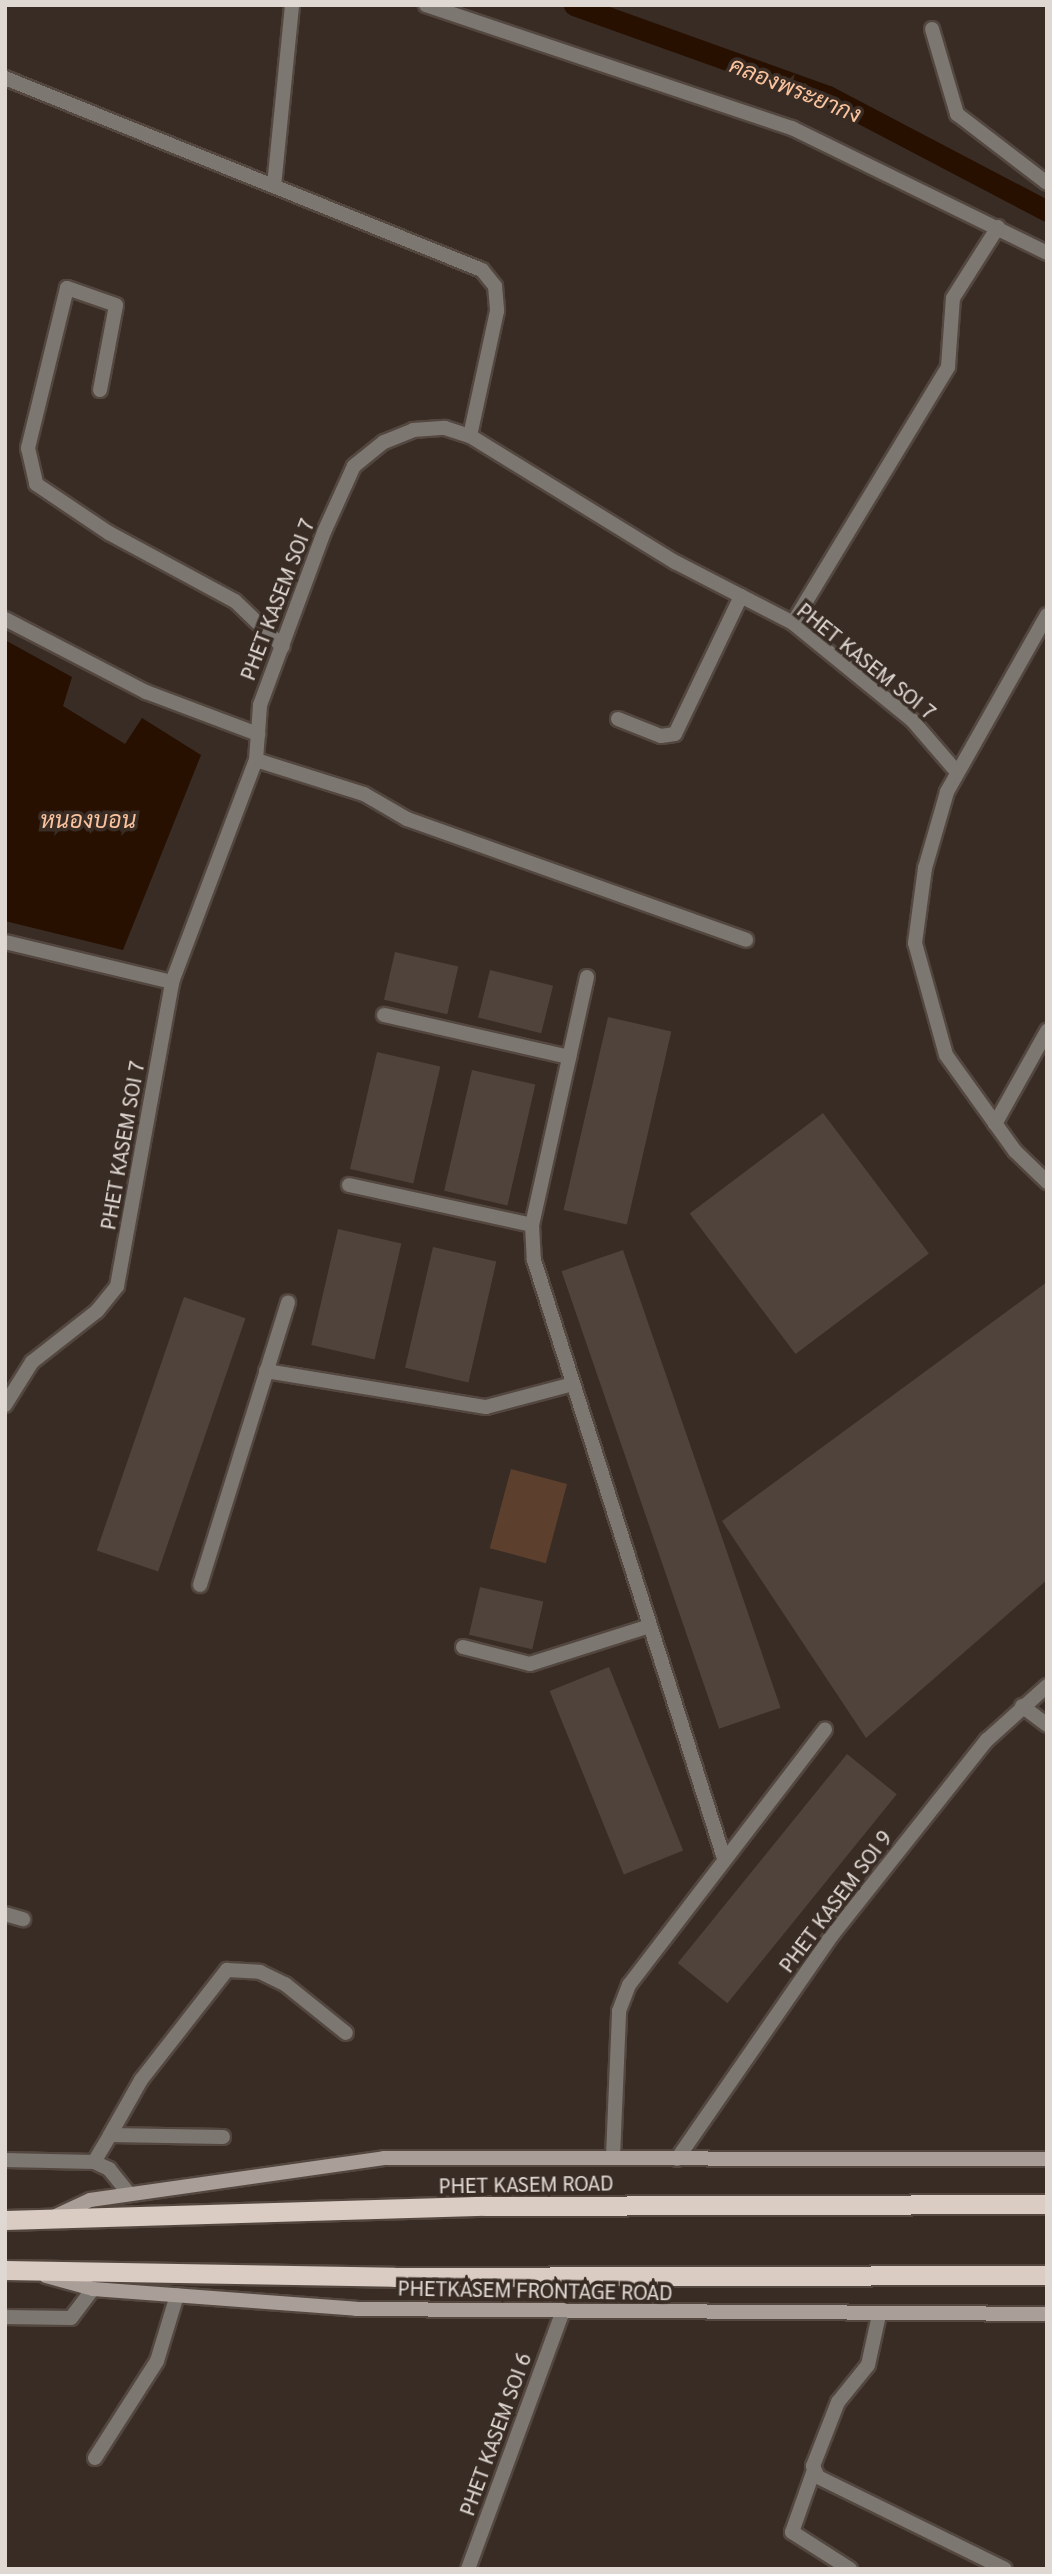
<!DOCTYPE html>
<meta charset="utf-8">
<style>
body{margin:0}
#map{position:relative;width:1052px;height:2574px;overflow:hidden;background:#382c24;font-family:Georgia,Sarabun,serif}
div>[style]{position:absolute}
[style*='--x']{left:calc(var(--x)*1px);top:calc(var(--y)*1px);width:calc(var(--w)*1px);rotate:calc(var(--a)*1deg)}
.green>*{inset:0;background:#5c402d;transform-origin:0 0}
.water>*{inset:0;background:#281000}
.canal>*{height:21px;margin:-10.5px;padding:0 10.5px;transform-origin:10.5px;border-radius:10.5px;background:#281000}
.building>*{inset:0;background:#50433b;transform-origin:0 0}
.roads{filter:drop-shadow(2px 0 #534740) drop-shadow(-2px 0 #534740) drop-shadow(0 2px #534740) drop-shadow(0 -2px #534740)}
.minor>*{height:14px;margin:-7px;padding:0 7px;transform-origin:7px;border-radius:7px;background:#7d7772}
.secondary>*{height:14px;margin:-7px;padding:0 7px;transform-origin:7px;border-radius:7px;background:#a99f98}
.trunk>*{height:19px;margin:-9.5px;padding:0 9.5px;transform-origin:9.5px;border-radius:9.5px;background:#daccc2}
span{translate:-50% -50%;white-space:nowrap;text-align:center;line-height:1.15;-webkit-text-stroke:7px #382c24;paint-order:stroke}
.street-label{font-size:21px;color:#dfd7d2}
.water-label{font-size:23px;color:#fac29d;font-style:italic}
.frame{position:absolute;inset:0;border:7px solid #dfd7d2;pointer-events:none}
</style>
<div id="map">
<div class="green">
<div style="left:511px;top:1469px;width:58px;height:82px;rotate:15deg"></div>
</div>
<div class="water">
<div style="clip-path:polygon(5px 640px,72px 677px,63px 706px,125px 744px,142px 718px,201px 755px,123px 950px,5px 921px)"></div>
</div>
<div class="canal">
<div style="--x:574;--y:5;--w:270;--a:19.7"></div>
<div style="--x:828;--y:96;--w:247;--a:27.7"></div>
</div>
<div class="building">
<div style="left:395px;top:952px;width:65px;height:49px;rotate:13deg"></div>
<div style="left:490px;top:970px;width:65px;height:49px;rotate:14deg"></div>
<div style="left:608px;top:1017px;width:65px;height:198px;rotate:13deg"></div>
<div style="left:377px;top:1052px;width:65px;height:120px;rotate:13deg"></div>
<div style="left:472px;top:1070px;width:65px;height:124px;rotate:13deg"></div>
<div style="left:823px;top:1113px;width:176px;height:167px;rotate:53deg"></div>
<div style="left:338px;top:1229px;width:65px;height:119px;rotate:13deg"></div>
<div style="left:433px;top:1247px;width:65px;height:124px;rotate:13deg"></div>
<div style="left:623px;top:1250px;width:484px;height:65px;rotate:71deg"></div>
<div style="clip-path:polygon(1047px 1282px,1047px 1580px,866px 1738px,722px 1521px)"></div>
<div style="left:184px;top:1297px;width:65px;height:268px;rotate:19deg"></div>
<div style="left:480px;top:1587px;width:65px;height:49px;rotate:13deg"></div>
<div style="left:609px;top:1667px;width:198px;height:64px;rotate:68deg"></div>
<div style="left:847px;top:1754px;width:64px;height:269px;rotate:39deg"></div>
</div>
<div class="roads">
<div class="minor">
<div style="--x:426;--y:5;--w:386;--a:18.6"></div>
<div style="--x:792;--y:128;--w:284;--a:26.1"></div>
<div style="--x:932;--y:29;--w:89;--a:73.6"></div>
<div style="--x:957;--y:114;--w:113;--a:37.5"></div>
<div style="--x:5;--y:78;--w:514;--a:21.93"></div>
<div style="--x:482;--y:270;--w:21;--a:51"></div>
<div style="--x:495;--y:286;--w:25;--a:85"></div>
<div style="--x:497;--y:311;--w:128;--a:102.2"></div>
<div style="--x:274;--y:186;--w:182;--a:-84.3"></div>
<div style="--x:100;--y:390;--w:86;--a:-79.3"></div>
<div style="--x:116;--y:305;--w:52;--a:-160.9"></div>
<div style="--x:67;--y:288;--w:165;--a:103.7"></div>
<div style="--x:28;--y:448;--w:37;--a:77"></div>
<div style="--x:36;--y:484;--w:88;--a:33.9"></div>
<div style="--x:109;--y:533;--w:143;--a:28.4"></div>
<div style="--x:235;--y:601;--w:66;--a:43.8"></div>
<div style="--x:1047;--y:615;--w:203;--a:119.5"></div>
<div style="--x:947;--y:792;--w:79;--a:106.1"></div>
<div style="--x:925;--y:868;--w:76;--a:97.6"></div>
<div style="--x:915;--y:943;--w:116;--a:74.5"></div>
<div style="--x:946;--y:1055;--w:118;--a:54.3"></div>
<div style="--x:1015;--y:1151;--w:45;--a:44.1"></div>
<div style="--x:5;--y:619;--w:159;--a:27.4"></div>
<div style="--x:146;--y:692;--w:120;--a:20.6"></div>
<div style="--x:793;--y:623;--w:299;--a:-58.8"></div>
<div style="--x:948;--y:367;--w:69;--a:-85.9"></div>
<div style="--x:953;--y:298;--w:84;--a:-57.6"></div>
<div style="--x:618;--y:719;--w:46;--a:21.6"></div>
<div style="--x:661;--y:736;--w:14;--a:-8"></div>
<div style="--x:675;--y:734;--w:153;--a:-64.4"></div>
<div style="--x:256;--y:760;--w:113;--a:17.5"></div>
<div style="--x:364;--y:794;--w:50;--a:30.2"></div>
<div style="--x:407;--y:819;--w:360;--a:19.6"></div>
<div style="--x:5;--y:942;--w:172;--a:13.5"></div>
<div style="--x:587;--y:977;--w:254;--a:102.5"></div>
<div style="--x:532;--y:1225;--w:35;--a:87"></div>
<div style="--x:534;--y:1260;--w:624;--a:72.38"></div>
<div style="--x:384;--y:1015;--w:190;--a:12.8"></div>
<div style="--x:995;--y:1124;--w:107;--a:-60.8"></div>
<div style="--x:349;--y:1185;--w:187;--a:12.3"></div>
<div style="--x:266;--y:1371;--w:223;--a:9.3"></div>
<div style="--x:486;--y:1407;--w:90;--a:-14.8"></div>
<div style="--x:5;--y:1405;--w:51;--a:-57.9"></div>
<div style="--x:32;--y:1362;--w:83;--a:-38.1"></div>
<div style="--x:97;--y:1311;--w:32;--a:-51"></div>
<div style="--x:117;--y:1286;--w:309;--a:-79.7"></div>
<div style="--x:172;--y:982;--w:237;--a:-69.3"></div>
<div style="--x:256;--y:760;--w:55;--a:-85.8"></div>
<div style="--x:260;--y:705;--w:184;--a:-69.7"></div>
<div style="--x:324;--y:532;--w:72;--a:-65.6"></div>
<div style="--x:354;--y:466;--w:38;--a:-39"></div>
<div style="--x:384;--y:442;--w:31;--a:-22"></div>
<div style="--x:413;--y:430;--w:32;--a:-4"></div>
<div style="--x:445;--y:428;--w:26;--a:18"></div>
<div style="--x:470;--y:436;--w:241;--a:31.6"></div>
<div style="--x:675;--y:562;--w:133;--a:27.3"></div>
<div style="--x:793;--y:623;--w:154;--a:39.2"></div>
<div style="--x:912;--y:720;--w:67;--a:49.2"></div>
<div style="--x:200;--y:1585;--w:296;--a:-72.7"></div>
<div style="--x:463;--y:1647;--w:69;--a:14.2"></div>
<div style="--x:530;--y:1664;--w:126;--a:-17.6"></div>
<div style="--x:1022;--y:1706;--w:31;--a:37"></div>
<div style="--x:5;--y:1914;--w:19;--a:16"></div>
<div style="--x:110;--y:2135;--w:63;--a:-60.6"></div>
<div style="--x:141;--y:2080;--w:140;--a:-52"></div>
<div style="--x:227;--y:1970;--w:33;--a:3"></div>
<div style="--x:260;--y:1972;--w:28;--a:26"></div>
<div style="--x:285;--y:1984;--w:78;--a:38.8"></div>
<div style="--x:613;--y:2157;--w:146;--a:-87.6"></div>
<div style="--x:619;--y:2011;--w:28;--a:-69"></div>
<div style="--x:629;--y:1985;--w:322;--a:-52.5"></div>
<div style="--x:677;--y:2159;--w:274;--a:-55.3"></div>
<div style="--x:833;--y:1934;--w:248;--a:-51.6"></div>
<div style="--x:987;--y:1740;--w:81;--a:-42"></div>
<div style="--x:5;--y:2160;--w:89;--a:1.3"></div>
<div style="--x:94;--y:2162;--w:31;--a:-59"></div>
<div style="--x:110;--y:2135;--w:113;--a:1"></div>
<div style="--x:94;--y:2162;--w:17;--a:25"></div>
<div style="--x:109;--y:2169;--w:32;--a:51"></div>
<div style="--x:879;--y:2315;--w:51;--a:102.4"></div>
<div style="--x:868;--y:2365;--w:48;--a:129"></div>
<div style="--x:838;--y:2402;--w:69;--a:111.3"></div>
<div style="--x:813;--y:2466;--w:12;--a:66"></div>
<div style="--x:818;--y:2477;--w:208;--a:26.2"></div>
<div style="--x:5;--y:2317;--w:66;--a:0.9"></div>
<div style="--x:71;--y:2318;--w:36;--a:-53"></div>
<div style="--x:95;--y:2458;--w:115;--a:-57.4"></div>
<div style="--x:157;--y:2361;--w:69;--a:-73.1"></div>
<div style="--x:814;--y:2470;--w:66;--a:109.5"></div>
<div style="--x:792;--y:2532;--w:69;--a:32.5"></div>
<div style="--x:468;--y:2569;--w:273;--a:-69.8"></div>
</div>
<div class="secondary">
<div style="--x:49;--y:2219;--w:45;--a:-24.9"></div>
<div style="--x:90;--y:2200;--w:297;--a:-8.1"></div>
<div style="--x:384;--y:2158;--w:663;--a:0.09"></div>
<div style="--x:46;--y:2276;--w:49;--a:15.5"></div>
<div style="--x:93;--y:2289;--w:264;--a:4.3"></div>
<div style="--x:356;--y:2309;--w:691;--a:0.41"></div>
</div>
<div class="trunk">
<div style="--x:5;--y:2220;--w:480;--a:-1.7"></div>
<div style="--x:485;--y:2206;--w:562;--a:-0.2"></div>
<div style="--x:5;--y:2270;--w:389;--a:1"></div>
<div style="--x:394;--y:2277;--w:653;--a:-0.18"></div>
</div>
</div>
<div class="street-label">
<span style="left:277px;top:599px;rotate:-69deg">PHET KASEM SOI 7</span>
<span style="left:867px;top:661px;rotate:39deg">PHET KASEM SOI 7</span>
<span style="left:122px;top:1145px;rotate:-80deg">PHET KASEM SOI 7</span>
<span style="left:835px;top:1901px;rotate:-53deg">PHET KASEM SOI 9</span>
<span style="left:526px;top:2184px;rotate:-1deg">PHET KASEM ROAD</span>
<span style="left:535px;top:2290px;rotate:1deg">PHETKASEM FRONTAGE ROAD</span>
<span style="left:495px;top:2434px;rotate:-70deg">PHET KASEM SOI 6</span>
</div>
<div class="water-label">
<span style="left:796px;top:88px;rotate:22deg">คลองพระยากง</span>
<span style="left:88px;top:818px">หนองบอน</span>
</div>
<div class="frame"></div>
</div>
